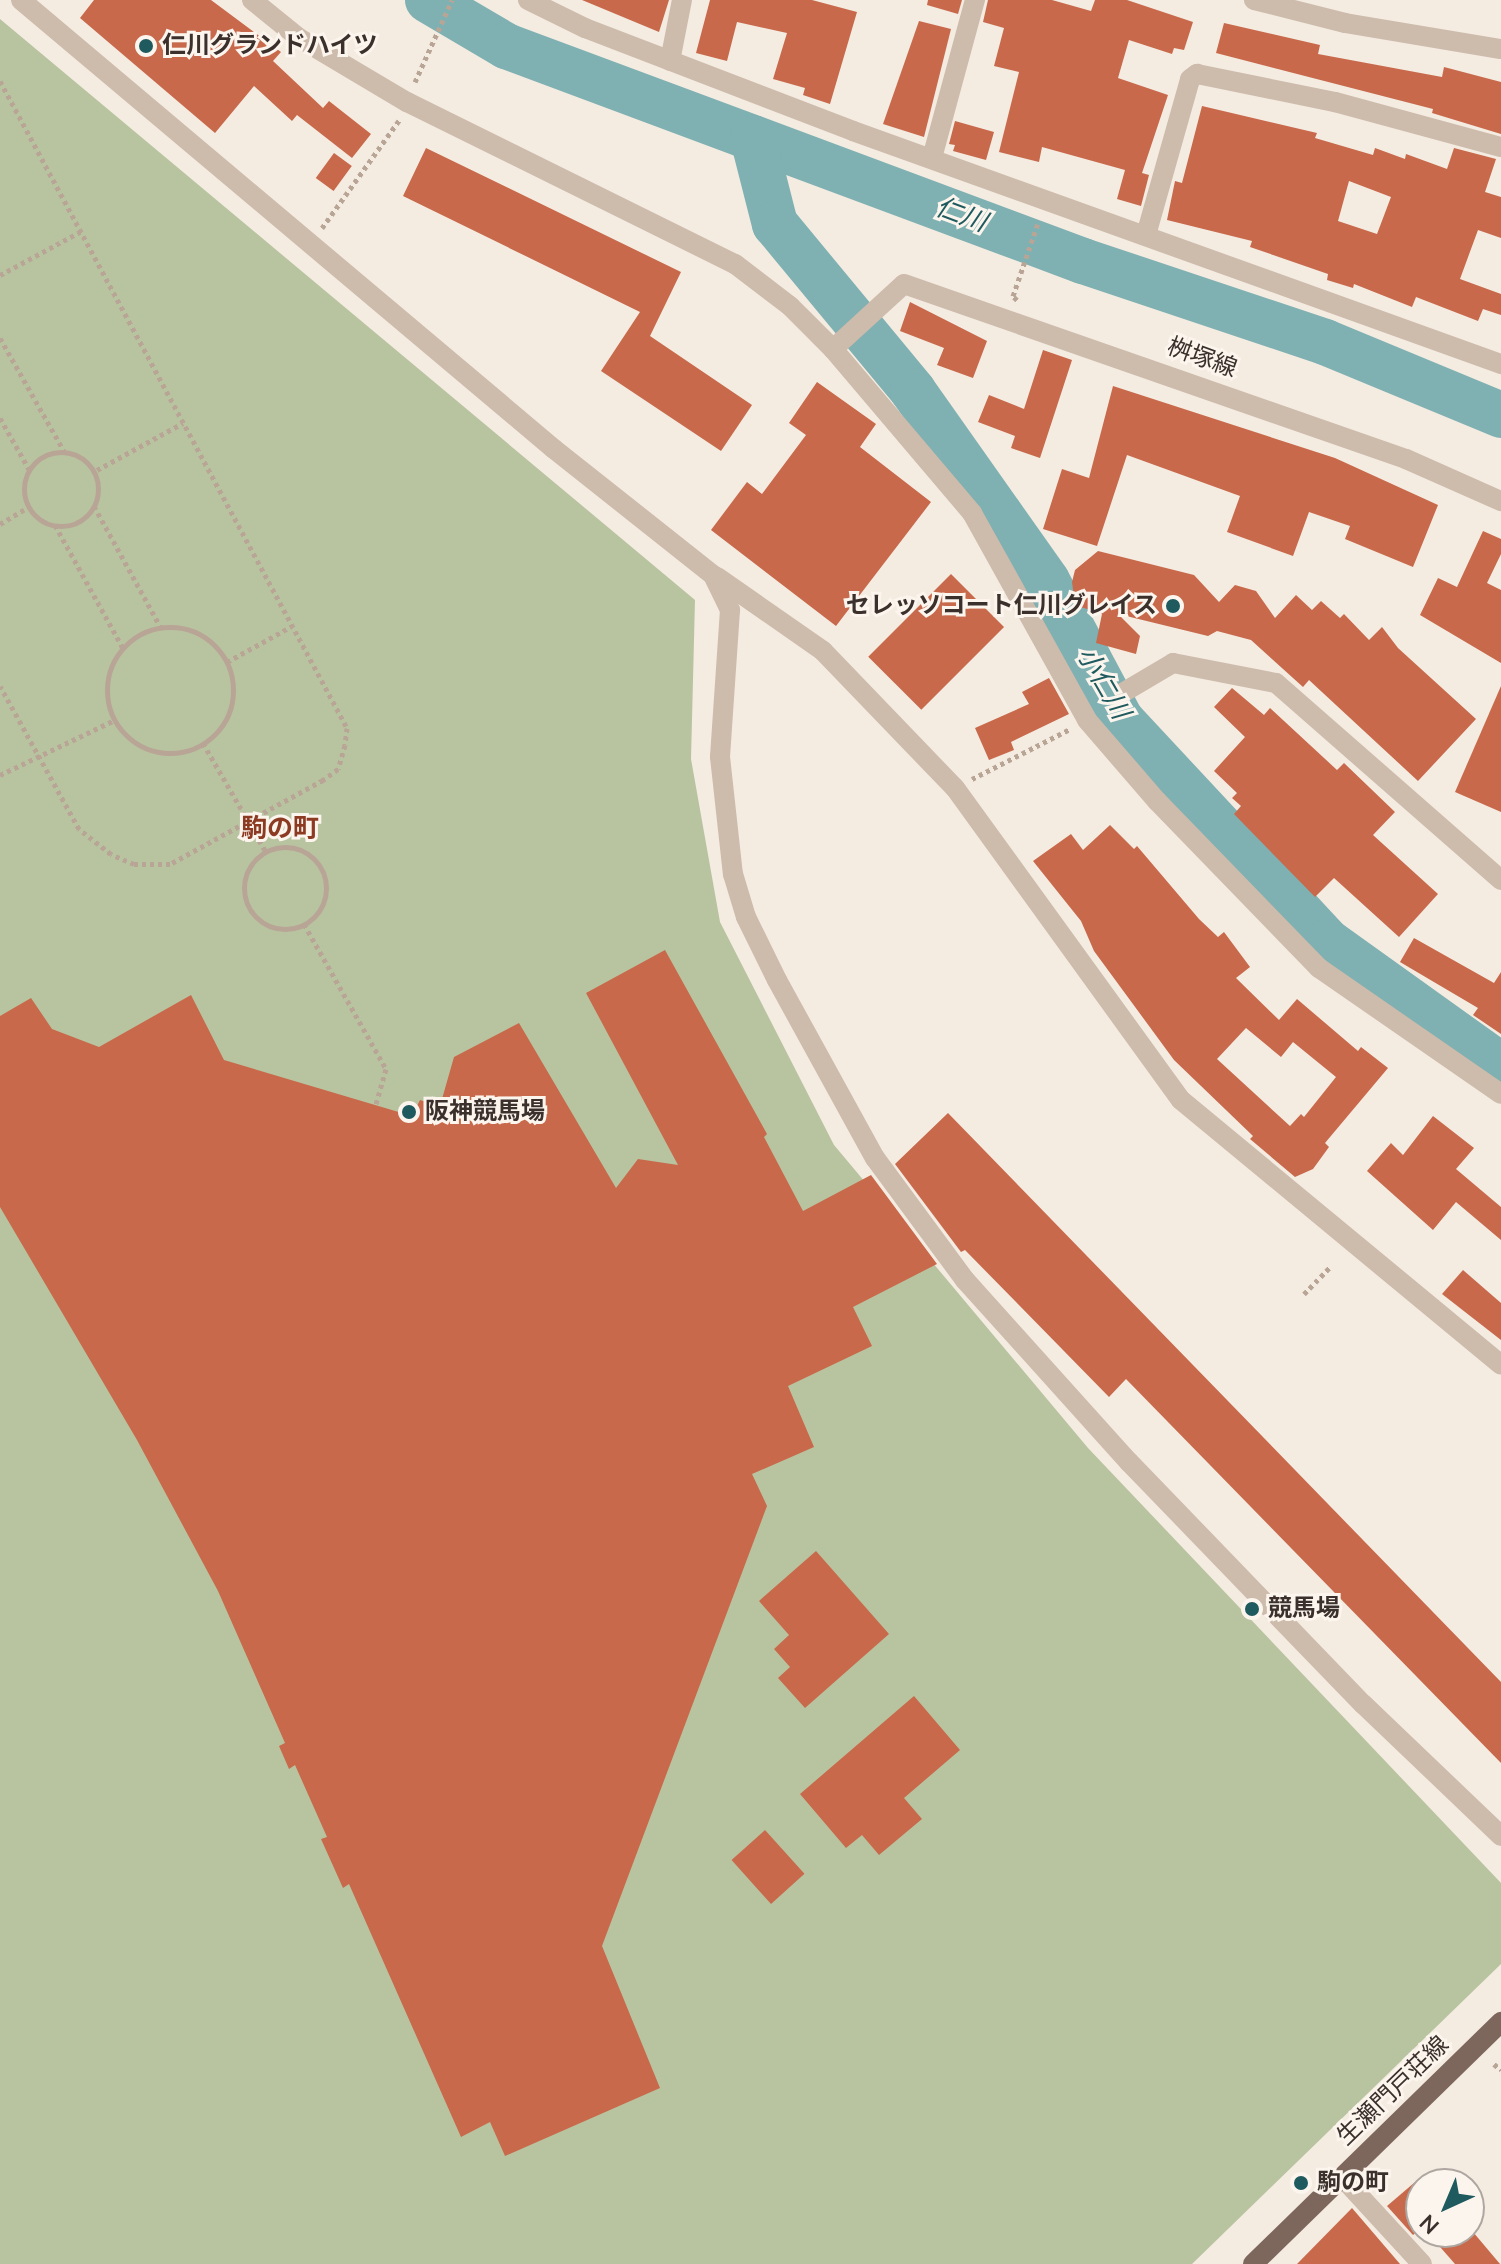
<!DOCTYPE html>
<meta charset="utf-8">
<style>
body{margin:0}
#map{position:relative;width:1501px;height:2264px;overflow:hidden;background:#f4ebe1;font-family:"Nunito Sans","Noto Sans JP",sans-serif}
div>[style]{position:absolute}
[style*='--x']{left:calc(var(--x)*1px);top:calc(var(--y)*1px);width:calc(var(--w)*1px);rotate:calc(var(--a)*1deg)}
.green>*{inset:0;background:#b8c4a0}
.river>*{height:46px;margin:-23px;padding:0 23px;transform-origin:23px;border-radius:23px;background:#7fb0b2}
.building>*{inset:0;background:#c8694b;transform-origin:0 0}
.path>*{height:5px;margin-top:-2.5px;transform-origin:0;background:repeating-linear-gradient(90deg,#b9a596 0 4px,transparent 0 8px)}
.path>.ring{margin:-2.5px;padding:0;box-sizing:content-box;background:none;border:5px solid #b9a596;border-radius:50%}
.minor>*{height:20px;margin:-10px;padding:0 10px;transform-origin:10px;border-radius:10px;background:#cdbbac}
.major>*{height:20px;margin:-10px;padding:0 10px;transform-origin:10px;border-radius:10px;background:#7d675c}
.dots>*{width:22px;height:22px;translate:-50% -50%;box-sizing:border-box;border:4px solid #fbf5ee;border-radius:50%}
span{translate:-50% -50%;white-space:nowrap;text-align:center;line-height:1.15;-webkit-text-stroke:6px #fbf5ee;paint-order:stroke}
.poi-label{font-size:24px;color:#3b302b;font-weight:700}
.left{translate:0 -50%;text-align:left}
.right{translate:-100% -50%;text-align:right}
.street-label{font-size:24px;color:#3b302b}
.water-label{font-size:26px;color:#1f5a5e;font-style:italic}
.neighbourhood-label{font-size:26px;color:#8c3b22;font-weight:700}
.north{position:absolute;left:1405px;top:2168px;width:80px;height:80px;box-sizing:border-box;background:#fbf5ee;border:2px solid #aea6a0;border-radius:50%;rotate:224deg;font-size:22px;font-weight:700;line-height:32px;text-align:center;color:#3b302b}
.north::after{content:'';display:block;margin:auto;width:28px;height:36px;background:#1f5a5e;clip-path:polygon(50% 0,100% 100%,50% 72%,0 100%)}
</style>
<div id="map">
<div class="green">
<div style="clip-path:polygon(0 19px,695px 600px,691px 759px,720px 922px,834px 1145px,1088px 1448px,1501px 1883px,1501px 1964px,1192px 2264px,0 2264px)"></div>
</div>
<div class="river">
<div style="--x:428;--y:0;--w:91;--a:30.5"></div>
<div style="--x:506;--y:46;--w:616;--a:20.44"></div>
<div style="--x:1083;--y:261;--w:255;--a:18.5"></div>
<div style="--x:1325;--y:342;--w:191;--a:22.5"></div>
<div style="--x:753;--y:138;--w:89;--a:75.7"></div>
<div style="--x:775;--y:224;--w:217;--a:50.4"></div>
<div style="--x:913;--y:391;--w:232;--a:54.8"></div>
<div style="--x:1047;--y:581;--w:157;--a:62"></div>
<div style="--x:1121;--y:720;--w:304;--a:47"></div>
<div style="--x:1328;--y:942;--w:213;--a:35.6"></div>
</div>
<div class="building">
<div style="clip-path:polygon(94px 0,211px 0,281px 52px,273px 61px,323px 108px,329px 101px,371px 134px,352px 158px,297px 115px,292px 121px,254px 86px,215px 133px,80px 18px)"></div>
<div style="clip-path:polygon(582px 0,669px 0,659px 32px)"></div>
<div style="clip-path:polygon(710px 0,812px 0,857px 12px,830px 104px,803px 95px,805px 88px,773px 79px,787px 33px,737px 22px,727px 61px,696px 53px)"></div>
<div style="clip-path:polygon(928px 0,962px 0,958px 14px,927px 5px)"></div>
<div style="clip-path:polygon(988px 0,1052px 0,1091px 11px,1095px 0,1127px 0,1193px 22px,1184px 50px,1174px 48px,1172px 54px,1129px 40px,1118px 78px,1168px 95px,1142px 173px,1149px 175px,1141px 206px,1117px 199px,1125px 170px,1042px 147px,1039px 162px,999px 152px,1019px 72px,994px 66px,1004px 28px,983px 22px)"></div>
<div style="clip-path:polygon(919px 21px,951px 29px,924px 137px,883px 124px)"></div>
<div style="clip-path:polygon(1224px 23px,1320px 45px,1318px 54px,1442px 77px,1444px 67px,1501px 82px,1501px 134px,1432px 113px,1433px 109px,1216px 53px)"></div>
<div style="clip-path:polygon(evenodd,1202px 106px,1317px 133px,1315px 138px,1373px 155px,1375px 148px,1405px 159px,1406px 154px,1447px 169px,1454px 148px,1496px 159px,1485px 192px,1501px 197px,1501px 238px,1478px 230px,1460px 279px,1501px 294px,1501px 315px,1483px 309px,1478px 321px,1416px 297px,1412px 307px,1354px 284px,1353px 288px,1327px 280px,1328px 274px,1250px 247px,1252px 241px,1167px 220px,1175px 181px,1182px 183px,1202px 106px,1349px 181px,1391px 197px,1377px 234px,1338px 221px,1349px 181px)"></div>
<div style="clip-path:polygon(955px 121px,994px 132px,986px 160px,953px 151px,955px 145px,949px 144px)"></div>
<div style="clip-path:polygon(426px 148px,681px 272px,650px 336px,752px 405px,721px 451px,601px 371px,640px 312px,403px 196px)"></div>
<div style="left:334px;top:153px;width:22px;height:31px;rotate:36deg"></div>
<div style="clip-path:polygon(910px 302px,987px 341px,973px 378px,937px 365px,944px 348px,900px 331px)"></div>
<div style="clip-path:polygon(1043px 350px,1072px 360px,1040px 458px,1011px 448px,1015px 436px,978px 422px,989px 395px,1024px 409px)"></div>
<div style="clip-path:polygon(817px 382px,876px 424px,860px 447px,931px 502px,836px 626px,711px 530px,747px 482px,762px 494px,806px 435px,789px 423px)"></div>
<div style="clip-path:polygon(1113px 386px,1335px 458px,1438px 505px,1413px 567px,1345px 539px,1350px 526px,1309px 512px,1293px 556px,1227px 532px,1240px 496px,1127px 455px,1097px 546px,1043px 529px,1062px 469px,1089px 478px)"></div>
<div style="clip-path:polygon(1483px 531px,1501px 539px,1501px 554px,1487px 583px,1501px 590px,1501px 663px,1420px 615px,1438px 578px,1457px 587px)"></div>
<div style="clip-path:polygon(1098px 551px,1194px 575px,1219px 602px,1235px 585px,1256px 591px,1275px 618px,1296px 595px,1312px 610px,1321px 601px,1340px 618px,1344px 614px,1369px 640px,1382px 627px,1398px 648px,1476px 719px,1418px 781px,1309px 680px,1303px 687px,1251px 640px,1217px 631px,1208px 636px,1118px 614px,1140px 636px,1136px 654px,1096px 643px,1102px 614px,1075px 605px,1072px 582px,1075px 570px)"></div>
<div style="left:951px;top:574px;width:75px;height:117px;rotate:45deg"></div>
<div style="clip-path:polygon(1049px 678px,1069px 714px,1011px 742px,1014px 750px,989px 760px,975px 728px,1029px 704px,1022px 692px)"></div>
<div style="clip-path:polygon(1501px 686px,1501px 812px,1455px 792px)"></div>
<div style="clip-path:polygon(1232px 688px,1264px 715px,1270px 708px,1337px 770px,1344px 763px,1395px 812px,1373px 835px,1438px 894px,1399px 937px,1334px 878px,1315px 897px,1234px 814px,1241px 806px,1232px 798px,1237px 793px,1214px 771px,1245px 737px,1214px 707px)"></div>
<div style="clip-path:polygon(evenodd,1110px 825px,1134px 849px,1137px 846px,1199px 919px,1218px 937px,1224px 932px,1250px 967px,1236px 978px,1279px 1020px,1297px 999px,1358px 1051px,1361px 1047px,1388px 1068px,1325px 1143px,1329px 1147px,1313px 1169px,1295px 1177px,1250px 1139px,1253px 1136px,1174px 1060px,1094px 951px,1081px 921px,1033px 861px,1071px 834px,1083px 850px,1110px 825px,1246px 1028px,1281px 1057px,1293px 1042px,1336px 1077px,1304px 1117px,1301px 1114px,1290px 1126px,1217px 1059px,1246px 1028px)"></div>
<div style="clip-path:polygon(1414px 938px,1494px 983px,1501px 972px,1501px 1034px,1473px 1015px,1478px 1008px,1400px 962px)"></div>
<div style="clip-path:polygon(665px 950px,767px 1134px,764px 1137px,803px 1211px,871px 1175px,937px 1264px,853px 1307px,872px 1346px,788px 1386px,814px 1447px,752px 1474px,767px 1506px,602px 1946px,660px 2088px,505px 2156px,490px 2122px,461px 2137px,349px 1884px,343px 1888px,321px 1839px,327px 1837px,295px 1765px,289px 1769px,279px 1746px,285px 1743px,218px 1591px,137px 1440px,0 1207px,0 1016px,31px 998px,52px 1029px,99px 1047px,191px 995px,224px 1060px,412px 1116px,420px 1100px,440px 1106px,454px 1057px,519px 1023px,616px 1188px,638px 1159px,678px 1165px,586px 993px)"></div>
<div style="clip-path:polygon(948px 1113px,1501px 1682px,1501px 1763px,1126px 1379px,1109px 1397px,965px 1250px,961px 1252px,895px 1164px)"></div>
<div style="clip-path:polygon(1433px 1116px,1474px 1148px,1456px 1169px,1501px 1207px,1501px 1240px,1456px 1202px,1433px 1230px,1367px 1171px,1391px 1143px,1403px 1155px)"></div>
<div style="clip-path:polygon(1463px 1270px,1501px 1303px,1501px 1340px,1442px 1294px)"></div>
<div style="clip-path:polygon(816px 1551px,889px 1634px,805px 1708px,778px 1678px,790px 1667px,774px 1649px,789px 1635px,759px 1601px)"></div>
<div style="clip-path:polygon(914px 1696px,960px 1750px,904px 1798px,922px 1819px,879px 1855px,862px 1835px,846px 1848px,800px 1794px)"></div>
<div style="left:765px;top:1830px;width:59px;height:45px;rotate:48deg"></div>
<div style="clip-path:polygon(1421px 2177px,1421px 2229px,1413px 2235px,1387px 2206px)"></div>
<div style="clip-path:polygon(1352px 2208px,1400px 2264px,1297px 2264px)"></div>
<div style="clip-path:polygon(1427px 2232px,1473px 2232px,1500px 2264px,1455px 2264px)"></div>
</div>
<div class="path">
<div style="--x:0;--y:81;--w:734;--a:61.79"></div>
<div style="--x:347;--y:728;--w:17;--a:97"></div>
<div style="--x:345;--y:745;--w:25;--a:106"></div>
<div style="--x:338;--y:769;--w:19;--a:144"></div>
<div style="--x:323;--y:780;--w:175;--a:151.2"></div>
<div style="--x:170;--y:864;--w:36;--a:180"></div>
<div style="--x:134;--y:864;--w:25;--a:-157"></div>
<div style="--x:111;--y:854;--w:41;--a:-142"></div>
<div style="--x:79;--y:829;--w:163;--a:-118.9"></div>
<div style="--x:415;--y:82;--w:90;--a:-65.7"></div>
<div style="--x:322;--y:228;--w:134;--a:-54.4"></div>
<div style="--x:0;--y:275;--w:91;--a:-28.3"></div>
<div style="--x:1017;--y:300;--w:6;--a:-135"></div>
<div style="--x:1013;--y:296;--w:80;--a:-71.1"></div>
<div style="--x:0;--y:338;--w:132;--a:60.5"></div>
<div style="--x:0;--y:418;--w:61;--a:60.5"></div>
<div class="ring" style="left:24px;top:452px;width:69px;height:69px"></div>
<div style="--x:97;--y:470;--w:98;--a:-28.7"></div>
<div style="--x:94;--y:506;--w:139;--a:61.2"></div>
<div style="--x:0;--y:524;--w:31;--a:-31"></div>
<div style="--x:55;--y:525;--w:141;--a:61.1"></div>
<div class="ring" style="left:107px;top:627px;width:121px;height:121px"></div>
<div style="--x:227;--y:662;--w:74;--a:-29"></div>
<div style="--x:203;--y:743;--w:126;--a:60"></div>
<div style="--x:0;--y:775;--w:127;--a:-25.6"></div>
<div style="--x:972;--y:779;--w:110;--a:-27"></div>
<div class="ring" style="left:244px;top:847px;width:77px;height:77px"></div>
<div style="--x:304;--y:924;--w:167;--a:60.5"></div>
<div style="--x:386;--y:1069;--w:37;--a:106"></div>
<div style="--x:1304;--y:1294;--w:40;--a:-46"></div>
<div style="--x:1494;--y:2064;--w:9;--a:41"></div>
</div>
<div class="minor">
<div style="--x:21;--y:0;--w:697;--a:40.11"></div>
<div style="--x:554;--y:449;--w:203;--a:38.4"></div>
<div style="--x:713;--y:575;--w:39;--a:64"></div>
<div style="--x:730;--y:610;--w:147;--a:93.9"></div>
<div style="--x:720;--y:757;--w:118;--a:83.7"></div>
<div style="--x:733;--y:874;--w:45;--a:73.2"></div>
<div style="--x:746;--y:917;--w:70;--a:63.8"></div>
<div style="--x:777;--y:980;--w:203;--a:61.2"></div>
<div style="--x:875;--y:1158;--w:152;--a:53.6"></div>
<div style="--x:965;--y:1280;--w:245;--a:48"></div>
<div style="--x:1129;--y:1462;--w:337;--a:46"></div>
<div style="--x:1363;--y:1704;--w:191;--a:43.7"></div>
<div style="--x:252;--y:0;--w:60;--a:39"></div>
<div style="--x:299;--y:38;--w:126;--a:30.7"></div>
<div style="--x:407;--y:102;--w:366;--a:26.3"></div>
<div style="--x:735;--y:264;--w:69;--a:37.4"></div>
<div style="--x:790;--y:306;--w:61;--a:45"></div>
<div style="--x:833;--y:349;--w:215;--a:49.7"></div>
<div style="--x:972;--y:513;--w:237;--a:60.9"></div>
<div style="--x:1087;--y:720;--w:107;--a:49.2"></div>
<div style="--x:1157;--y:801;--w:233;--a:45.9"></div>
<div style="--x:1319;--y:968;--w:221;--a:34.7"></div>
<div style="--x:528;--y:0;--w:64;--a:26.2"></div>
<div style="--x:585;--y:28;--w:287;--a:21"></div>
<div style="--x:853;--y:131;--w:689;--a:19.78"></div>
<div style="--x:1254;--y:0;--w:94;--a:14.2"></div>
<div style="--x:1345;--y:23;--w:158;--a:9.5"></div>
<div style="--x:670;--y:61;--w:62;--a:-78.9"></div>
<div style="--x:932;--y:158;--w:164;--a:-74.8"></div>
<div style="--x:1146;--y:235;--w:162;--a:-74.2"></div>
<div style="--x:1190;--y:79;--w:9;--a:-36"></div>
<div style="--x:1197;--y:74;--w:141;--a:11.5"></div>
<div style="--x:1335;--y:102;--w:172;--a:15.2"></div>
<div style="--x:833;--y:349;--w:96;--a:-42.5"></div>
<div style="--x:904;--y:284;--w:532;--a:19.22"></div>
<div style="--x:1406;--y:459;--w:104;--a:23.9"></div>
<div style="--x:717;--y:577;--w:129;--a:34.9"></div>
<div style="--x:823;--y:651;--w:190;--a:46.1"></div>
<div style="--x:955;--y:788;--w:385;--a:54.1"></div>
<div style="--x:1181;--y:1100;--w:415;--a:39.6"></div>
<div style="--x:1124;--y:692;--w:57;--a:-30.6"></div>
<div style="--x:1173;--y:663;--w:105;--a:11"></div>
<div style="--x:1276;--y:683;--w:299;--a:41.2"></div>
<div style="--x:1342;--y:2177;--w:118;--a:47.4"></div>
</div>
<div class="major">
<div style="--x:1253;--y:2264;--w:347;--a:-44.3"></div>
</div>
<div class="dots">
<div style="left:146px;top:46px;background:#1f5a5e"></div>
<div style="left:1173px;top:606px;background:#1f5a5e"></div>
<div style="left:409px;top:1112px;background:#1f5a5e"></div>
<div style="left:1252px;top:1609px;background:#1f5a5e"></div>
<div style="left:1301px;top:2183px;background:#1f5a5e"></div>
</div>
<div class="poi-label">
<span class="left" style="left:162px;top:46px">仁川グランドハイツ</span>
<span class="right" style="left:1157px;top:606px">セレッソコート仁川グレイス</span>
<span class="left" style="left:425px;top:1112px">阪神競馬場</span>
<span class="left" style="left:1268px;top:1609px">競馬場</span>
<span class="left" style="left:1317px;top:2183px">駒の町</span>
</div>
<div class="street-label">
<span style="left:1202px;top:358px;rotate:20deg">桝塚線</span>
<span style="left:1393px;top:2091px;rotate:-44deg">生瀬門戸荘線</span>
</div>
<div class="water-label">
<span style="left:961px;top:215px;rotate:20deg">仁川</span>
<span style="left:1103px;top:683px;rotate:60deg">小仁川</span>
</div>
<div class="neighbourhood-label">
<span style="left:280px;top:829px">駒の町</span>
</div>
<div class="north">N</div>
</div>
